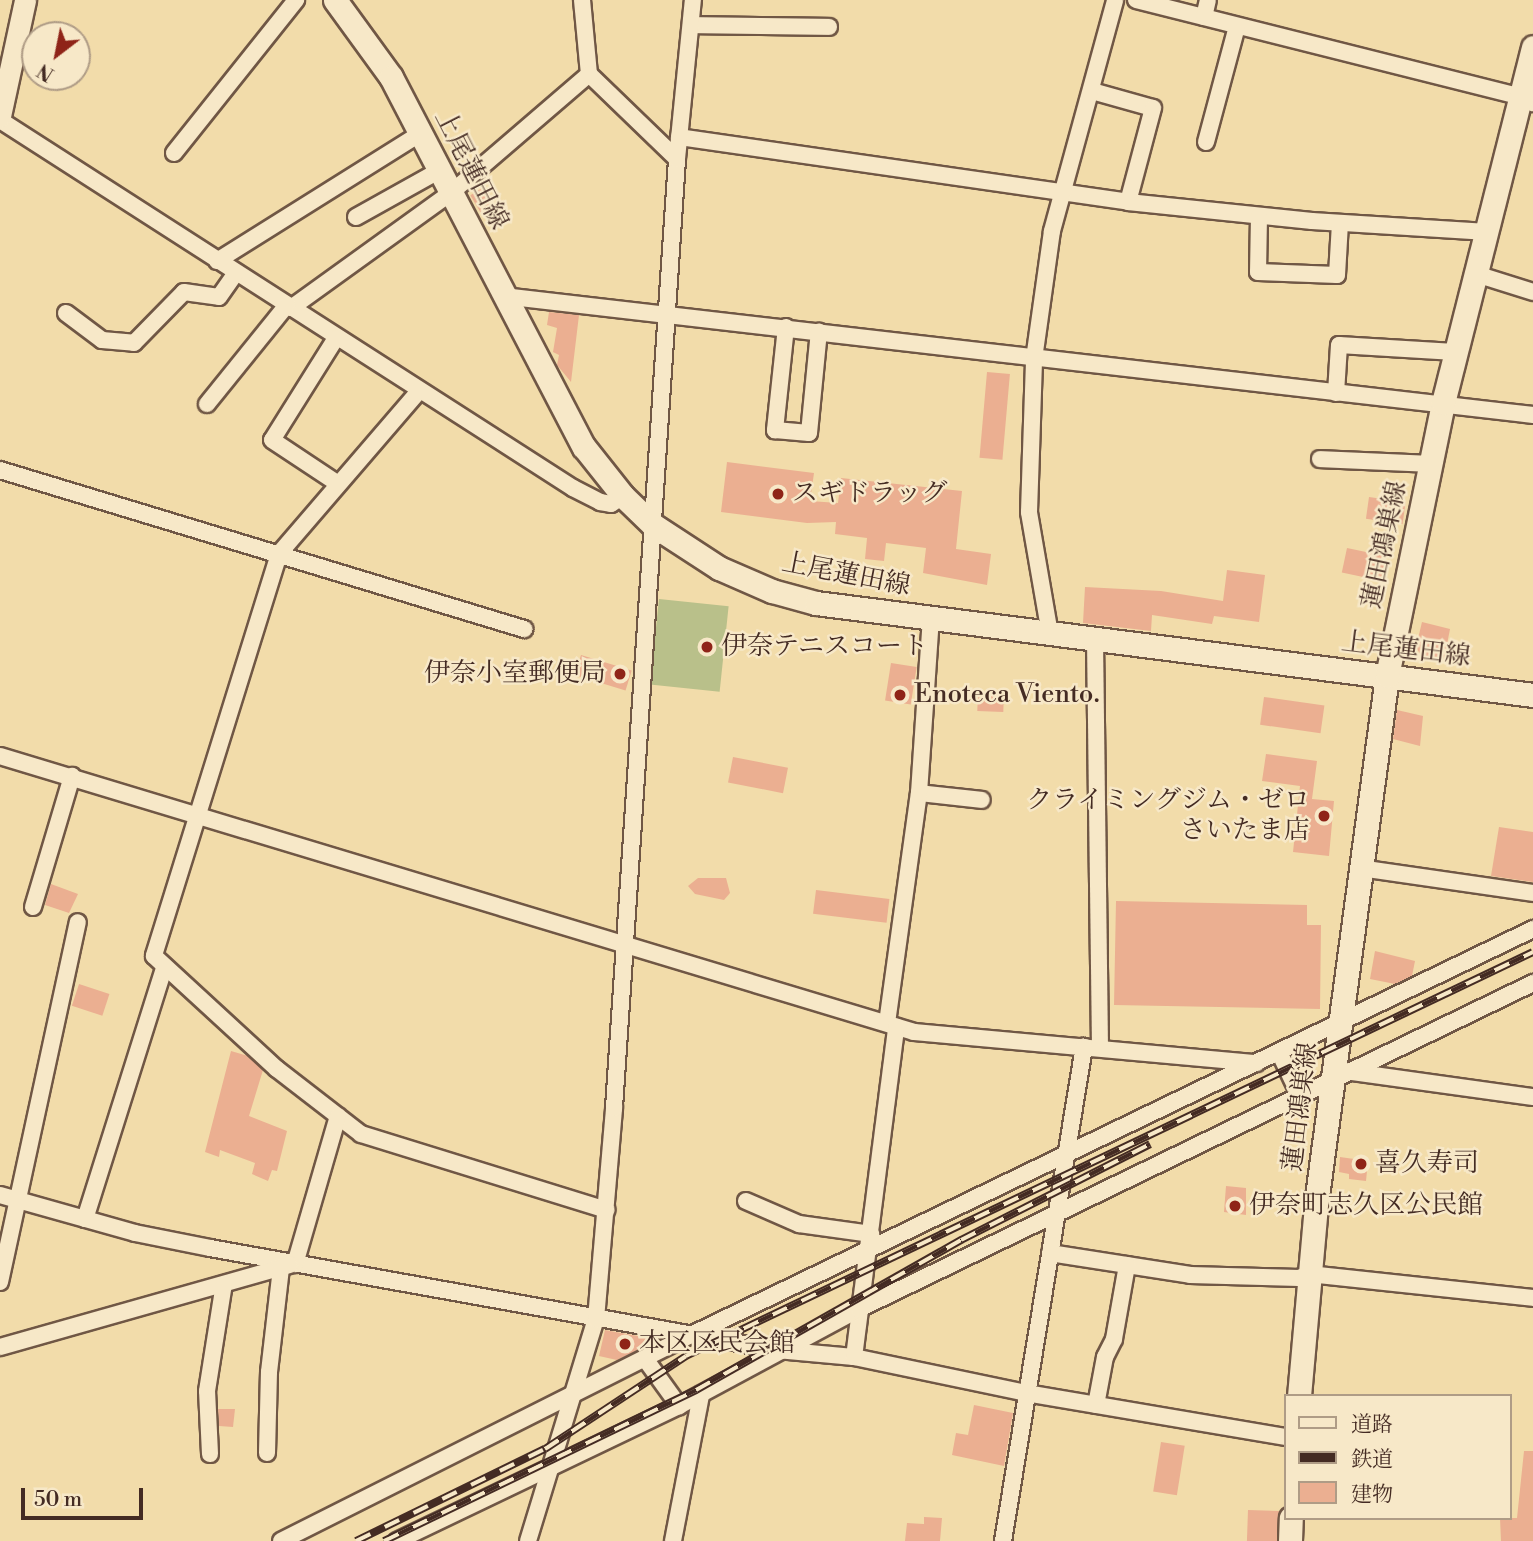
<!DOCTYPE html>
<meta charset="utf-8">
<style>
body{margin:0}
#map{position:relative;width:1533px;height:1541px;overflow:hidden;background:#f2dcaa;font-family:"Libre Bodoni","Noto Serif JP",serif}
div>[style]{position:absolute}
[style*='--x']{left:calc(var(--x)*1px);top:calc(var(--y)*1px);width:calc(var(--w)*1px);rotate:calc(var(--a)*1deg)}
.green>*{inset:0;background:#b9c08a;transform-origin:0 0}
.building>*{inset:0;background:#ebaf91;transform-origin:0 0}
.roads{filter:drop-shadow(2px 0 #705745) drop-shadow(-2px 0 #705745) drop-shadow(0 2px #705745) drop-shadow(0 -2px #705745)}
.minor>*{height:16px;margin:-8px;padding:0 8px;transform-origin:8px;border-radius:8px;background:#f7e8c8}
.tertiary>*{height:21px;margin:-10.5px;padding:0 10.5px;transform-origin:10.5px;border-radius:10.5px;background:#f7e8c8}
.secondary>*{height:23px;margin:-11.5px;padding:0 11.5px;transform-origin:11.5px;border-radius:11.5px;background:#f7e8c8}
.rail>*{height:8px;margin-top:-4px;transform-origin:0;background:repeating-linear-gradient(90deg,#f7e8c8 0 16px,#442b23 0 32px);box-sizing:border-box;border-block:2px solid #442b23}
.dots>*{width:19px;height:19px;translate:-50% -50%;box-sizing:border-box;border:4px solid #f7e8c8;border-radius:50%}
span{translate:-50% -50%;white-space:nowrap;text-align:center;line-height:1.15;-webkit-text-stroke:5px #f7e8c8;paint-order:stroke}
.street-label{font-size:26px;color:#442b23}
.poi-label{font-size:26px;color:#442b23}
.left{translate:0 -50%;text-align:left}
.right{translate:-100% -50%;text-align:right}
.legend{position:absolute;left:1284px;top:1394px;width:228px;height:126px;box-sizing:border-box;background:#f7e8c8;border:2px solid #af9c86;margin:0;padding:9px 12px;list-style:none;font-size:21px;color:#442b23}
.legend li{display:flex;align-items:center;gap:14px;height:35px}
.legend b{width:35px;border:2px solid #af9c86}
.north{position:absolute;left:21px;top:21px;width:70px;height:70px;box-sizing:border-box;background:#f7e8c8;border:2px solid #af9c86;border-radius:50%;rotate:212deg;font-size:19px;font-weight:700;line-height:28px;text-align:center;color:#442b23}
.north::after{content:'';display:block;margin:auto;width:24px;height:32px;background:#8f2418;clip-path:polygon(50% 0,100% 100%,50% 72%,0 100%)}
.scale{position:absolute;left:21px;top:1488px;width:122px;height:32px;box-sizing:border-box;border:4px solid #442b23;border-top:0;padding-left:9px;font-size:21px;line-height:24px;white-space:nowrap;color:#442b23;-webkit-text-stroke:5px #f7e8c8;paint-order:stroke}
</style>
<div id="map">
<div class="green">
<div style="left:659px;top:599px;width:70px;height:86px;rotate:6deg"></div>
</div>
<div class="building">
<div style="left:484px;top:187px;width:21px;height:16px;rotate:59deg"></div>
<div style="clip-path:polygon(549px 312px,579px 315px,571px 382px,557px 365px,559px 355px,553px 352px,557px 328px,547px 325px)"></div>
<div style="left:987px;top:372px;width:23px;height:86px;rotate:5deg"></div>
<div style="clip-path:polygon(727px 462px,814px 473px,810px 501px,838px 503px,841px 478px,962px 491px,956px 549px,991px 554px,987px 585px,923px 573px,926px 548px,886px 543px,884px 561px,865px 559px,867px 538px,835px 534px,836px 522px,807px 523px,721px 512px)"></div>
<div style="left:1369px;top:497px;width:37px;height:22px;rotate:8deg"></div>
<div style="left:1347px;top:548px;width:40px;height:25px;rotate:12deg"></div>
<div style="clip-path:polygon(1227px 570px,1265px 575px,1259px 622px,1214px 616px,1212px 624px,1152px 615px,1151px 631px,1083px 623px,1085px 587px,1161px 591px,1223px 601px)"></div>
<div style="clip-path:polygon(1422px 622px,1450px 629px,1444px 660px,1422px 657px,1416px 647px)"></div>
<div style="left:581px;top:655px;width:53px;height:21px;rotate:17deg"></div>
<div style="left:891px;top:663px;width:26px;height:38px;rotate:9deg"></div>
<div style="left:978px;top:691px;width:26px;height:20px;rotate:2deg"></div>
<div style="left:1264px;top:697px;width:61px;height:28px;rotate:8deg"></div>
<div style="clip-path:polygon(1397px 710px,1423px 716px,1420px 746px,1393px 739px)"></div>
<div style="clip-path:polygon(1266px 754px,1317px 761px,1312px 799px,1334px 801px,1329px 856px,1293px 852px,1300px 786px,1262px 781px)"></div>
<div style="left:733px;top:757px;width:56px;height:26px;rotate:11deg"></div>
<div style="clip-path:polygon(1499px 827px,1533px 832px,1533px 882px,1491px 876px)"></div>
<div style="clip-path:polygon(698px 878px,726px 878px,730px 893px,724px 900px,695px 894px,688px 886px)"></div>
<div style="clip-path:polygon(51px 884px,78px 894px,69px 913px,45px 905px)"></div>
<div style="left:816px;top:890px;width:74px;height:24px;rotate:7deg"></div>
<div style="clip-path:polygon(1116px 901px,1307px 905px,1307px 925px,1321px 925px,1320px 1009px,1114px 1005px)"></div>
<div style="clip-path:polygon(1375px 951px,1415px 961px,1412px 976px,1395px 984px,1370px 979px)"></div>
<div style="left:79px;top:984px;width:32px;height:23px;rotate:18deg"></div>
<div style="clip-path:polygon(231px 1051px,248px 1056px,263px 1070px,249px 1116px,287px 1131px,277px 1171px,272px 1170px,268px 1181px,252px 1174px,255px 1163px,220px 1150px,219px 1157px,205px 1152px)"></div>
<div style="clip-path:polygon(1340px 1157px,1368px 1161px,1366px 1181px,1349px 1179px,1349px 1174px,1339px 1172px)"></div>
<div style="clip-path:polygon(1226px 1186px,1246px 1188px,1246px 1215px,1224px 1212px)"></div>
<div style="clip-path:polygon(605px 1330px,654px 1339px,654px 1342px,617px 1360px,599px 1356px)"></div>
<div style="clip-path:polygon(974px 1405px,1013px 1413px,1004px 1466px,952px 1455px,956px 1433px,968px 1435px)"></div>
<div style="clip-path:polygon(218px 1409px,235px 1409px,233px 1427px,219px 1426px)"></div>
<div style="left:1161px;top:1442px;width:24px;height:50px;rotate:9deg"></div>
<div style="clip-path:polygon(1524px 1451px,1533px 1451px,1533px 1541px,1501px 1541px,1500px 1518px,1517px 1518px)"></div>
<div style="left:1248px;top:1510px;width:31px;height:31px;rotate:2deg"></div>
<div style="clip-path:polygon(924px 1517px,942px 1518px,940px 1541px,905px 1541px,907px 1523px,924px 1524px)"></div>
</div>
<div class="roads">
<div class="minor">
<div style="--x:582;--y:0;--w:74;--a:84.6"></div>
<div style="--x:1136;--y:0;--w:395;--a:14.1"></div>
<div style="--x:1519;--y:96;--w:16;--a:27"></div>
<div style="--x:1204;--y:17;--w:17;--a:-77"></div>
<div style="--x:692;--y:25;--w:137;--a:0.8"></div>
<div style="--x:1092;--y:91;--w:63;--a:15.6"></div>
<div style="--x:1153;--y:108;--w:97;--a:104.9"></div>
<div style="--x:0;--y:120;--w:681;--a:32.71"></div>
<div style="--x:573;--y:488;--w:30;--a:27"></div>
<div style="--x:600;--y:502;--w:11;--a:10"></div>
<div style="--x:611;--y:504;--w:14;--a:-34"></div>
<div style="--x:679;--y:137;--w:454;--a:8.2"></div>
<div style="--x:1128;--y:202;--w:185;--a:5.9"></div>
<div style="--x:1312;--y:221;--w:176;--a:3.6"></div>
<div style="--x:1206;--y:142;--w:120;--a:-75"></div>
<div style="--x:174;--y:153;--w:196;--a:-51.4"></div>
<div style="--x:1259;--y:216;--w:56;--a:91"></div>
<div style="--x:1258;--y:272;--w:79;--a:2.2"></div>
<div style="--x:1337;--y:275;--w:52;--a:-86.7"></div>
<div style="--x:356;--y:217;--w:96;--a:-29.2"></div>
<div style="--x:217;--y:261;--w:241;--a:-32.1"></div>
<div style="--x:1476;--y:274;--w:60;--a:17.5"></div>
<div style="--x:503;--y:296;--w:1037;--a:6.59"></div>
<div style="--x:291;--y:308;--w:198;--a:-35.8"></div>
<div style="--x:452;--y:192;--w:181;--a:-40.7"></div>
<div style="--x:589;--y:74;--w:122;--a:44"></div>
<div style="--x:66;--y:313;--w:45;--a:36.9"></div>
<div style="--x:102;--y:340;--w:32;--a:5"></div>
<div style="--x:134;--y:343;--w:71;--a:-45.6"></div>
<div style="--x:184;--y:292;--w:35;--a:8"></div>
<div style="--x:219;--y:297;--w:29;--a:-55"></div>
<div style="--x:786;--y:327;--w:104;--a:96.1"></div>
<div style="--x:775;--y:430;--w:34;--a:5"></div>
<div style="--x:809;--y:433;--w:102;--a:-84.4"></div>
<div style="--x:336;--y:338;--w:120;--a:122.1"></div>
<div style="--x:272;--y:440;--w:78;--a:33.5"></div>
<div style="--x:419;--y:391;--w:215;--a:130.7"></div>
<div style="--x:279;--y:554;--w:421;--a:107.3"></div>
<div style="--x:154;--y:956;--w:167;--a:42.6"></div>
<div style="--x:277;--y:1069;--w:106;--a:37.7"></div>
<div style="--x:361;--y:1134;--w:257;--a:17.2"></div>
<div style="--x:1336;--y:393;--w:48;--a:-86.4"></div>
<div style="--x:1339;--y:345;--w:116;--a:3.5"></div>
<div style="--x:207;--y:404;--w:127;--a:-51.1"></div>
<div style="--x:1320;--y:459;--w:110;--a:2.6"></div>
<div style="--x:0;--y:470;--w:548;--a:16.88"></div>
<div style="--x:1050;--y:634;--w:124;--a:-99.8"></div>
<div style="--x:1029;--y:512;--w:153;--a:-88.1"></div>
<div style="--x:1034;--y:359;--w:129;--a:-82"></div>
<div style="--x:1052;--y:231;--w:239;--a:-74.7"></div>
<div style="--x:1095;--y:639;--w:409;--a:89.3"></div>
<div style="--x:0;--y:756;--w:955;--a:16.8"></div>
<div style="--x:914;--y:1032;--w:344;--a:5.2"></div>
<div style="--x:919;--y:793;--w:63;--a:6.3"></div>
<div style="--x:1360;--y:868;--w:175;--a:8.2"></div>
<div style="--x:33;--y:907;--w:137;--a:-73.4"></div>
<div style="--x:887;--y:1023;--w:232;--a:-82.1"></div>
<div style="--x:919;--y:793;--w:174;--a:-86.1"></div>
<div style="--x:1280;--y:1054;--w:44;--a:64.6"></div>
<div style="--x:1345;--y:1071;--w:190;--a:7.9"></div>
<div style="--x:0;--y:1195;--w:140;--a:15.7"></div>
<div style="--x:135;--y:1233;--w:76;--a:11.3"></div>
<div style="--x:210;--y:1248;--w:576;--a:10.2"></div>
<div style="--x:777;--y:1350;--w:77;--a:5.2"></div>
<div style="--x:854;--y:1357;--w:176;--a:11.8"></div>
<div style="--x:1026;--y:1393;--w:264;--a:9.6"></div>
<div style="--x:746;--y:1201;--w:58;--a:23.5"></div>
<div style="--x:799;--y:1224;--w:73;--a:7.9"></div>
<div style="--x:85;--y:1219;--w:265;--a:-72.5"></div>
<div style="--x:1050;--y:1253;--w:142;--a:8.9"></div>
<div style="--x:1190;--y:1275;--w:109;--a:1.6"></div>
<div style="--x:1299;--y:1278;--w:11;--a:-22"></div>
<div style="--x:1309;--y:1274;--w:225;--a:6.1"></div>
<div style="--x:295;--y:1264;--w:154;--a:-73.8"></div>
<div style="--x:0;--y:1282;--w:368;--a:-77.8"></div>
<div style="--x:0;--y:1347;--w:301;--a:-15.8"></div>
<div style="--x:854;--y:1357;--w:333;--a:-82.7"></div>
<div style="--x:646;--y:1360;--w:57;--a:54.3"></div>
<div style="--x:1096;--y:1405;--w:49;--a:-79.4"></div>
<div style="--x:1105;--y:1357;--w:20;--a:-63"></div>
<div style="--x:1114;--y:1339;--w:75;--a:-80"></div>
<div style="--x:267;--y:1453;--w:81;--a:-88.6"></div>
<div style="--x:269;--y:1372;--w:105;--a:-83.4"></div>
<div style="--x:210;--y:1454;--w:63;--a:-92.7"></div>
<div style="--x:207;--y:1391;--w:108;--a:-81"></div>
<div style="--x:281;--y:1541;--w:459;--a:-26.7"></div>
<div style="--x:691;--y:1335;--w:935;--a:-25.74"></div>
<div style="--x:397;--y:1541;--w:313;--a:-25.6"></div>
<div style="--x:679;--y:1406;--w:204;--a:-28.3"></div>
<div style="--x:859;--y:1309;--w:749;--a:-25.81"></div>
<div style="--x:528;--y:1541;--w:232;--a:-73"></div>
<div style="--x:596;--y:1319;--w:212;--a:-85.1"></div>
<div style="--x:614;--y:1108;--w:951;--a:-86.2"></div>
<div style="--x:677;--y:159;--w:160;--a:-84.3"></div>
<div style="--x:673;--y:1541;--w:149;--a:-79.1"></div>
<div style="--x:1003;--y:1541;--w:501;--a:-80.69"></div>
</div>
<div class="tertiary">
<div style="--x:0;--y:116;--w:119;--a:-77.8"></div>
</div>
<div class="secondary">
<div style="--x:335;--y:0;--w:95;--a:54"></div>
<div style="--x:391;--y:77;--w:417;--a:62.5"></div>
<div style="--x:584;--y:447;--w:63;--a:51.5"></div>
<div style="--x:623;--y:496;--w:42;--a:44"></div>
<div style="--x:653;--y:525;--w:79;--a:33.1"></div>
<div style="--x:719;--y:568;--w:58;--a:23.5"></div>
<div style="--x:772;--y:591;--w:46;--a:15.3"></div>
<div style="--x:816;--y:603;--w:723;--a:7.31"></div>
<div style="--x:1299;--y:1396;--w:201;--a:-84.9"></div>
<div style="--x:1317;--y:1196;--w:525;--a:-82.33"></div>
<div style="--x:1387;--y:676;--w:279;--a:-78.4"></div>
<div style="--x:1443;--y:403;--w:367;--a:-75.8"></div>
<div style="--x:1290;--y:1541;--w:23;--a:-88"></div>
</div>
</div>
<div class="rail">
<div style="--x:356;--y:1541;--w:210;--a:-26"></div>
<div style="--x:545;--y:1449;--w:169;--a:-33.4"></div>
<div style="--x:686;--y:1356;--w:938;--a:-25.5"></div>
<div style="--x:384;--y:1541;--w:347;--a:-25.8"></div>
<div style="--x:696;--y:1390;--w:305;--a:-29.5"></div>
<div style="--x:961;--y:1240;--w:212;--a:-26.9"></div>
</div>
<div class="dots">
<div style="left:778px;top:494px;background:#8f2418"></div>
<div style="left:707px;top:647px;background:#8f2418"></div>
<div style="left:620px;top:674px;background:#8f2418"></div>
<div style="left:900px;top:695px;background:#8f2418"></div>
<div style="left:1324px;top:816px;background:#8f2418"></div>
<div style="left:1361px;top:1164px;background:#8f2418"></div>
<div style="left:1235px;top:1206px;background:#8f2418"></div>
<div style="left:625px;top:1344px;background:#8f2418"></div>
</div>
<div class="street-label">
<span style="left:471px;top:170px;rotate:63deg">上尾蓮田線</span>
<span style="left:1385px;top:545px;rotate:-78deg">蓮田鴻巣線</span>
<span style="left:846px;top:575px;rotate:11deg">上尾蓮田線</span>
<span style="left:1406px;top:650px;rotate:7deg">上尾蓮田線</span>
<span style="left:1301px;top:1107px;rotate:-83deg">蓮田鴻巣線</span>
</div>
<div class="poi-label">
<span class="left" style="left:792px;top:494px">スギドラッグ</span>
<span class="left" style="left:721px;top:647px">伊奈テニスコート</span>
<span class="right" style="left:606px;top:674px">伊奈小室郵便局</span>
<span class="left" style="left:914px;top:695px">Enoteca Viento.</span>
<span class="right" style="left:1310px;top:816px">クライミングジム・ゼロ<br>さいたま店</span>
<span class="left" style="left:1375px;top:1164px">喜久寿司</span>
<span class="left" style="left:1249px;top:1206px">伊奈町志久区公民館</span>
<span class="left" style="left:639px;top:1344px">本区区民会館</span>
</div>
<ul class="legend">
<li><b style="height:9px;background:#f7e8c8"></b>道路</li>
<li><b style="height:9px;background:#442b23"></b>鉄道</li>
<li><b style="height:19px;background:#ebaf91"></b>建物</li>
</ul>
<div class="north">N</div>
<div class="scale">50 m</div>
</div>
